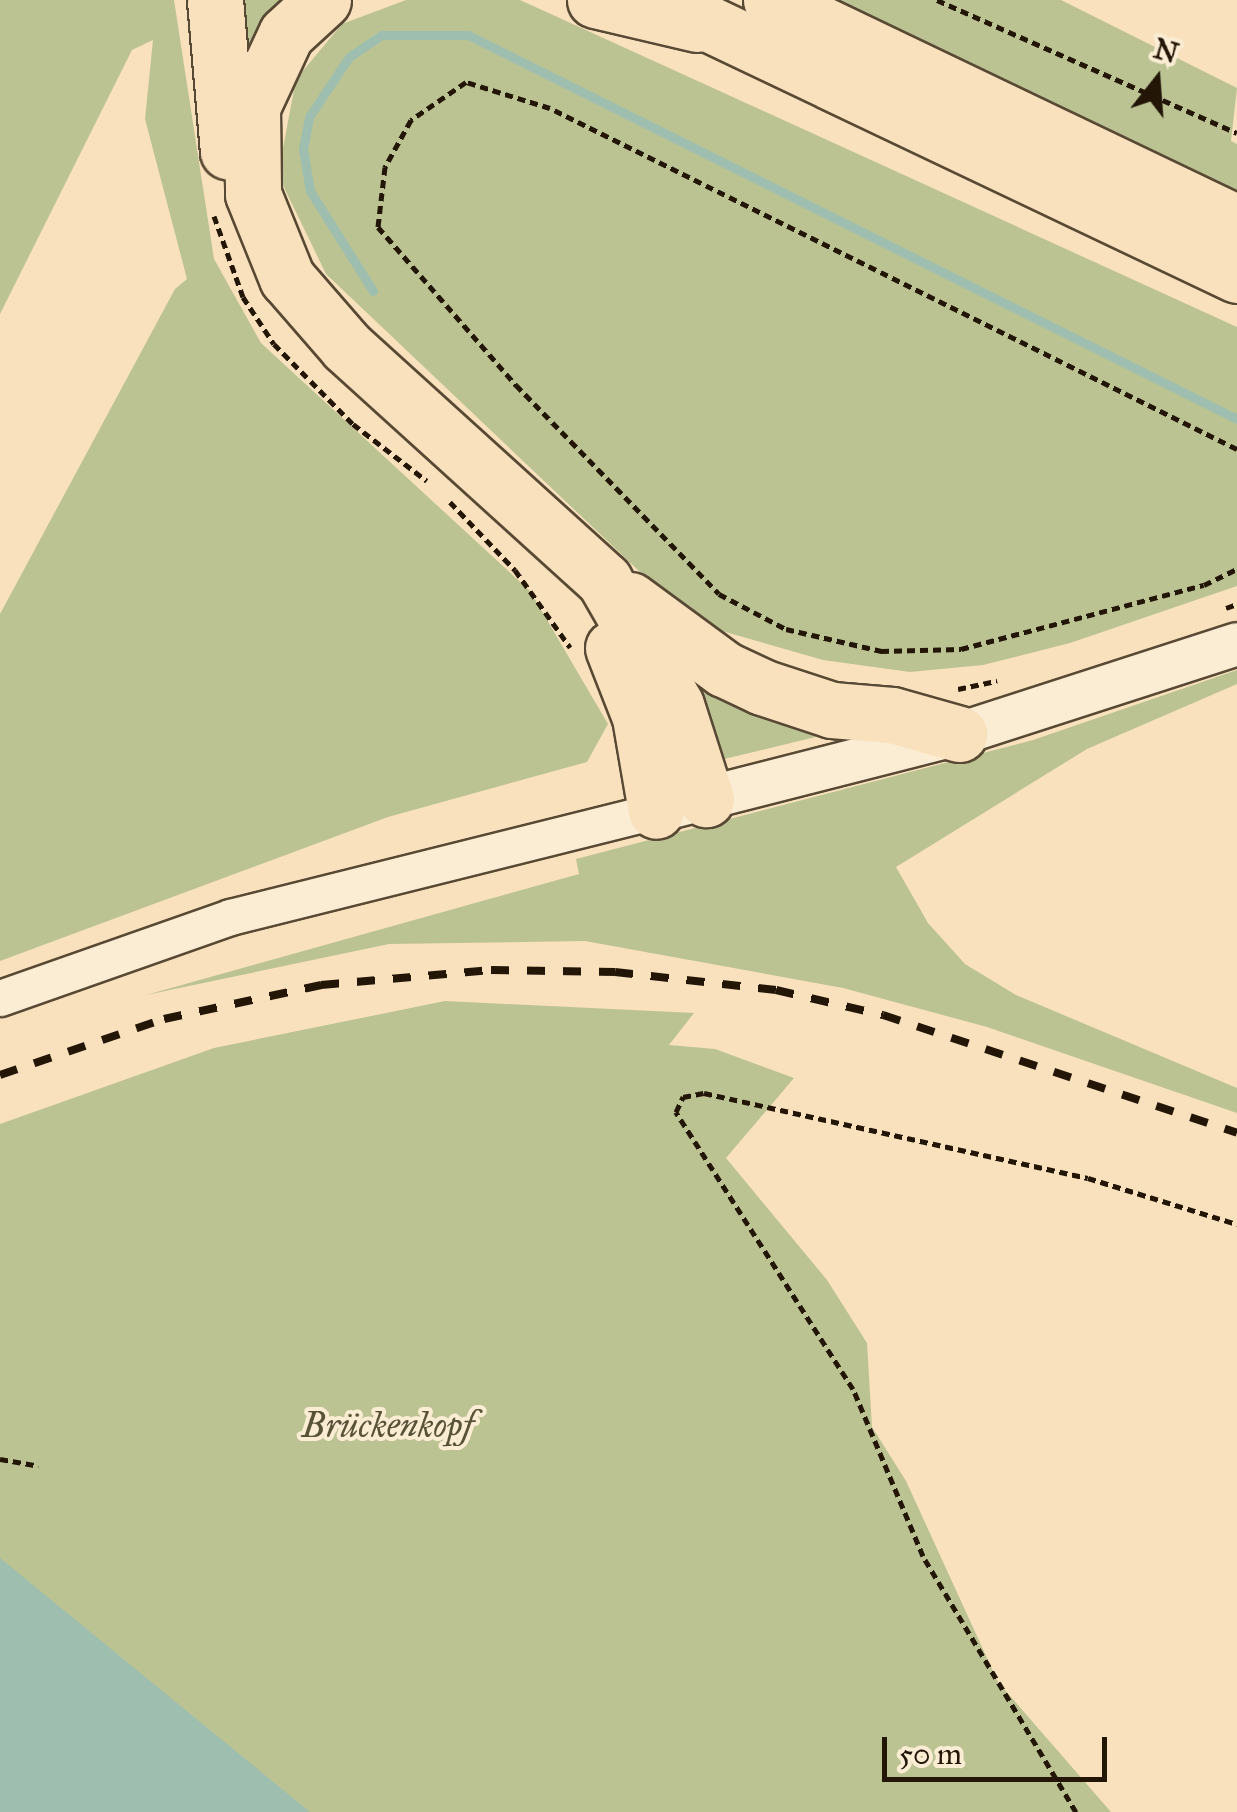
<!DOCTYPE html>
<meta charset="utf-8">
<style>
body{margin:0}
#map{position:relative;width:1237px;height:1812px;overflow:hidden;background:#f9e1bd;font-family:"IM FELL Great Primer",serif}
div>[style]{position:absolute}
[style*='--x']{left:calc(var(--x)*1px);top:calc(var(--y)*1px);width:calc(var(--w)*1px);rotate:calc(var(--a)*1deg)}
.green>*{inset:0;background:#bbc393}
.water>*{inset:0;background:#9ebeb0}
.stream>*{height:9px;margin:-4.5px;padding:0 4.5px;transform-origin:4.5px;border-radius:4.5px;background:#9ebeb0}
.path>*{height:5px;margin-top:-2.5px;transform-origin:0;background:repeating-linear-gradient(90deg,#231607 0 8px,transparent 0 13px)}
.roads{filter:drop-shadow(2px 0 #584934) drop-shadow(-2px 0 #584934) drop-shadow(0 2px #584934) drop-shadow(0 -2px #584934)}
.minor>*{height:35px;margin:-17.5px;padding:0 17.5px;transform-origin:17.5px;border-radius:17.5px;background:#fbecd4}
.tertiary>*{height:42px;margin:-21px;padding:0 21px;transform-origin:21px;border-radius:21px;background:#fbecd4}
.trunk>*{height:55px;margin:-27.5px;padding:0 27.5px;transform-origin:27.5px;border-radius:27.5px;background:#f9e1bd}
.rail>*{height:8px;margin-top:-4px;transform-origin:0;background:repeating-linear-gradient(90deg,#231607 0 18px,transparent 0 36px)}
span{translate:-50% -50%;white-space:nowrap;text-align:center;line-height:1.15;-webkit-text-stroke:8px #fbecd4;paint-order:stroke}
.park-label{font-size:35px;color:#585338;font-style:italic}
.north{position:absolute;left:1107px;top:30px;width:100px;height:100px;-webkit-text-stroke:8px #fbecd4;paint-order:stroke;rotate:17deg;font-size:28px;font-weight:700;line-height:40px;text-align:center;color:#231607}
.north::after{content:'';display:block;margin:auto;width:35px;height:45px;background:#231607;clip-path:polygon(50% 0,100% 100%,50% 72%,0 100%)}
.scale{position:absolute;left:882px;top:1737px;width:225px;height:45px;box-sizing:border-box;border:5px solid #231607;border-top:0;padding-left:12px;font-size:30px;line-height:35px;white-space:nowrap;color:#231607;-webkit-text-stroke:8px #fbecd4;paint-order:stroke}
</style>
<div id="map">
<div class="green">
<div style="clip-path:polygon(0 0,174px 0,214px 259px,261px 343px,530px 591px,608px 724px,587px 762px,388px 817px,0 961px,0 614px,175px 289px,187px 279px,145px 119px,153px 40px,132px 50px,0 314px)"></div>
<div style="clip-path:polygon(236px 0,299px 0,249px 69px)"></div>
<div style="clip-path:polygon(406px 0,520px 0,1237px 327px,1237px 586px,1070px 643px,983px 665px,910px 672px,823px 660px,722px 631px,639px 571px,326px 274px,278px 175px,296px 79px,342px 24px)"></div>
<div style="clip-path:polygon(836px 0,1061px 0,1237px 88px,1231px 141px,1237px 144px,1237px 191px)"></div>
<div style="clip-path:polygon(1237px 670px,1237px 684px,1087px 749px,896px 867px,928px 923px,965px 964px,1016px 995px,1237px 1088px,1237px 1113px,987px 1027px,843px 988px,585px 941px,389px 944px,146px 995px,579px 874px,576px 859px,1033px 740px)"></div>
<div style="clip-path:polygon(719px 682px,832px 733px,720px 760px,694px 702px)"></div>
<div style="clip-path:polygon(445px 1001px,694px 1013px,669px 1045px,715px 1049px,794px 1078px,726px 1158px,827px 1280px,867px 1343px,872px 1427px,906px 1481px,998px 1682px,1111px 1812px,0 1812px,0 1124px,214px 1048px)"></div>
</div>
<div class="water">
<div style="clip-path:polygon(0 1558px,310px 1812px,0 1812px)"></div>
</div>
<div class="stream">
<div style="--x:373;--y:291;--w:118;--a:-122.2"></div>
<div style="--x:310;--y:191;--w:43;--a:-99.5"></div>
<div style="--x:303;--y:149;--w:33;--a:-79"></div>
<div style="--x:309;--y:117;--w:72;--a:-56.3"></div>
<div style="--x:349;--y:57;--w:40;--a:-34"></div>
<div style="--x:382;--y:35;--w:86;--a:0"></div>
<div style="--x:468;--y:35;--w:860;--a:26.54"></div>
</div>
<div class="path">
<div style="--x:937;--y:0;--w:328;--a:23.9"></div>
<div style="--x:214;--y:216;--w:86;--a:70.3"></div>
<div style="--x:243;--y:297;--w:56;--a:56.6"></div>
<div style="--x:274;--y:344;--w:112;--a:45.4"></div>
<div style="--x:353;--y:424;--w:93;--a:37.6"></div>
<div style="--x:1237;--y:449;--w:767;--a:-153.6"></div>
<div style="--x:550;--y:108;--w:88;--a:-162.8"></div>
<div style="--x:466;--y:82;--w:67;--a:145.4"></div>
<div style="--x:411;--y:120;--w:54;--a:119"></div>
<div style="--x:385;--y:167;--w:60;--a:96.7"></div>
<div style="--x:378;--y:227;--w:210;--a:48.9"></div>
<div style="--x:516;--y:385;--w:291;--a:45.8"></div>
<div style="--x:719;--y:594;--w:76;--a:27.6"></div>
<div style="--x:786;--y:629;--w:98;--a:13"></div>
<div style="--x:881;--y:651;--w:80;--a:-1.4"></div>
<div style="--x:961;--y:649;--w:251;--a:-14.8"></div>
<div style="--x:1204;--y:585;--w:37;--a:-26"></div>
<div style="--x:450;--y:502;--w:94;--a:46.3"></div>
<div style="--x:515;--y:570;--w:95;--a:54.5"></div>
<div style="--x:1226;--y:608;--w:12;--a:-20"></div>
<div style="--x:958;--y:689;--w:40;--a:-12"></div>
<div style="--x:0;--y:1459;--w:39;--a:10"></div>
<div style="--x:1076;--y:1812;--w:298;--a:-120.9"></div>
<div style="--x:923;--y:1556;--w:181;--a:-112.7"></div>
<div style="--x:853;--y:1389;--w:329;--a:-122.6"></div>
<div style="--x:676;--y:1112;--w:17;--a:-65"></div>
<div style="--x:683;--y:1097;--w:21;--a:-11"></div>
<div style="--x:704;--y:1093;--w:393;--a:12.5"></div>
<div style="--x:1088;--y:1178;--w:156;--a:17.2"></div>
</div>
<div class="roads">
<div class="minor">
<div style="--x:0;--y:998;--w:244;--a:-19.4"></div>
<div style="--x:230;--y:917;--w:439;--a:-14"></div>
</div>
<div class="tertiary">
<div style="--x:676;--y:806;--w:292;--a:-14.3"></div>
<div style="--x:959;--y:734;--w:292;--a:-17.9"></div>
</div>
<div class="trunk">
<div style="--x:215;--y:0;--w:152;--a:85.1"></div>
<div style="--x:323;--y:0;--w:50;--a:137.4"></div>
<div style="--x:286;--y:34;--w:81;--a:115"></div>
<div style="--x:252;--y:107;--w:87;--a:89.3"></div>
<div style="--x:253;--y:194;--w:91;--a:68"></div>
<div style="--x:287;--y:278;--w:91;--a:49"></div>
<div style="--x:347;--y:347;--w:347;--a:42.2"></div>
<div style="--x:604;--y:580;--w:144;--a:60.1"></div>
<div style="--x:676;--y:705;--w:99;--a:72.3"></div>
<div style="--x:595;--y:0;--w:105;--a:13.2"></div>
<div style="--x:659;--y:0;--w:640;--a:25.44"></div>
<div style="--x:771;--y:0;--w:517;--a:25.57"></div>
<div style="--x:630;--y:600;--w:117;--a:36.3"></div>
<div style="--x:724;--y:669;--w:42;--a:25.3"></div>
<div style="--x:762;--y:687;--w:74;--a:18.2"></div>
<div style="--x:832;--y:710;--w:60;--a:4.8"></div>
<div style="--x:892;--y:715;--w:70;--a:15.8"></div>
<div style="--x:613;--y:648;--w:74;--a:68.6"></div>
<div style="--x:640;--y:717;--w:95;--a:80.3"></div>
</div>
</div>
<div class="rail">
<div style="--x:0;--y:1075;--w:173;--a:-18.9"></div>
<div style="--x:164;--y:1019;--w:161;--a:-12.2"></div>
<div style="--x:321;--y:985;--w:171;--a:-5"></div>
<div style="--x:491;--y:970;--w:124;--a:0.9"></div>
<div style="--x:615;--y:972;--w:162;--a:6.4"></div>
<div style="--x:776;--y:990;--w:110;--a:13.2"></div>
<div style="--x:883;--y:1015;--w:373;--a:18.4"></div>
</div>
<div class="park-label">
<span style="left:388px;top:1426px">Brückenkopf</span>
</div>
<div class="north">N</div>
<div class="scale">50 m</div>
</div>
